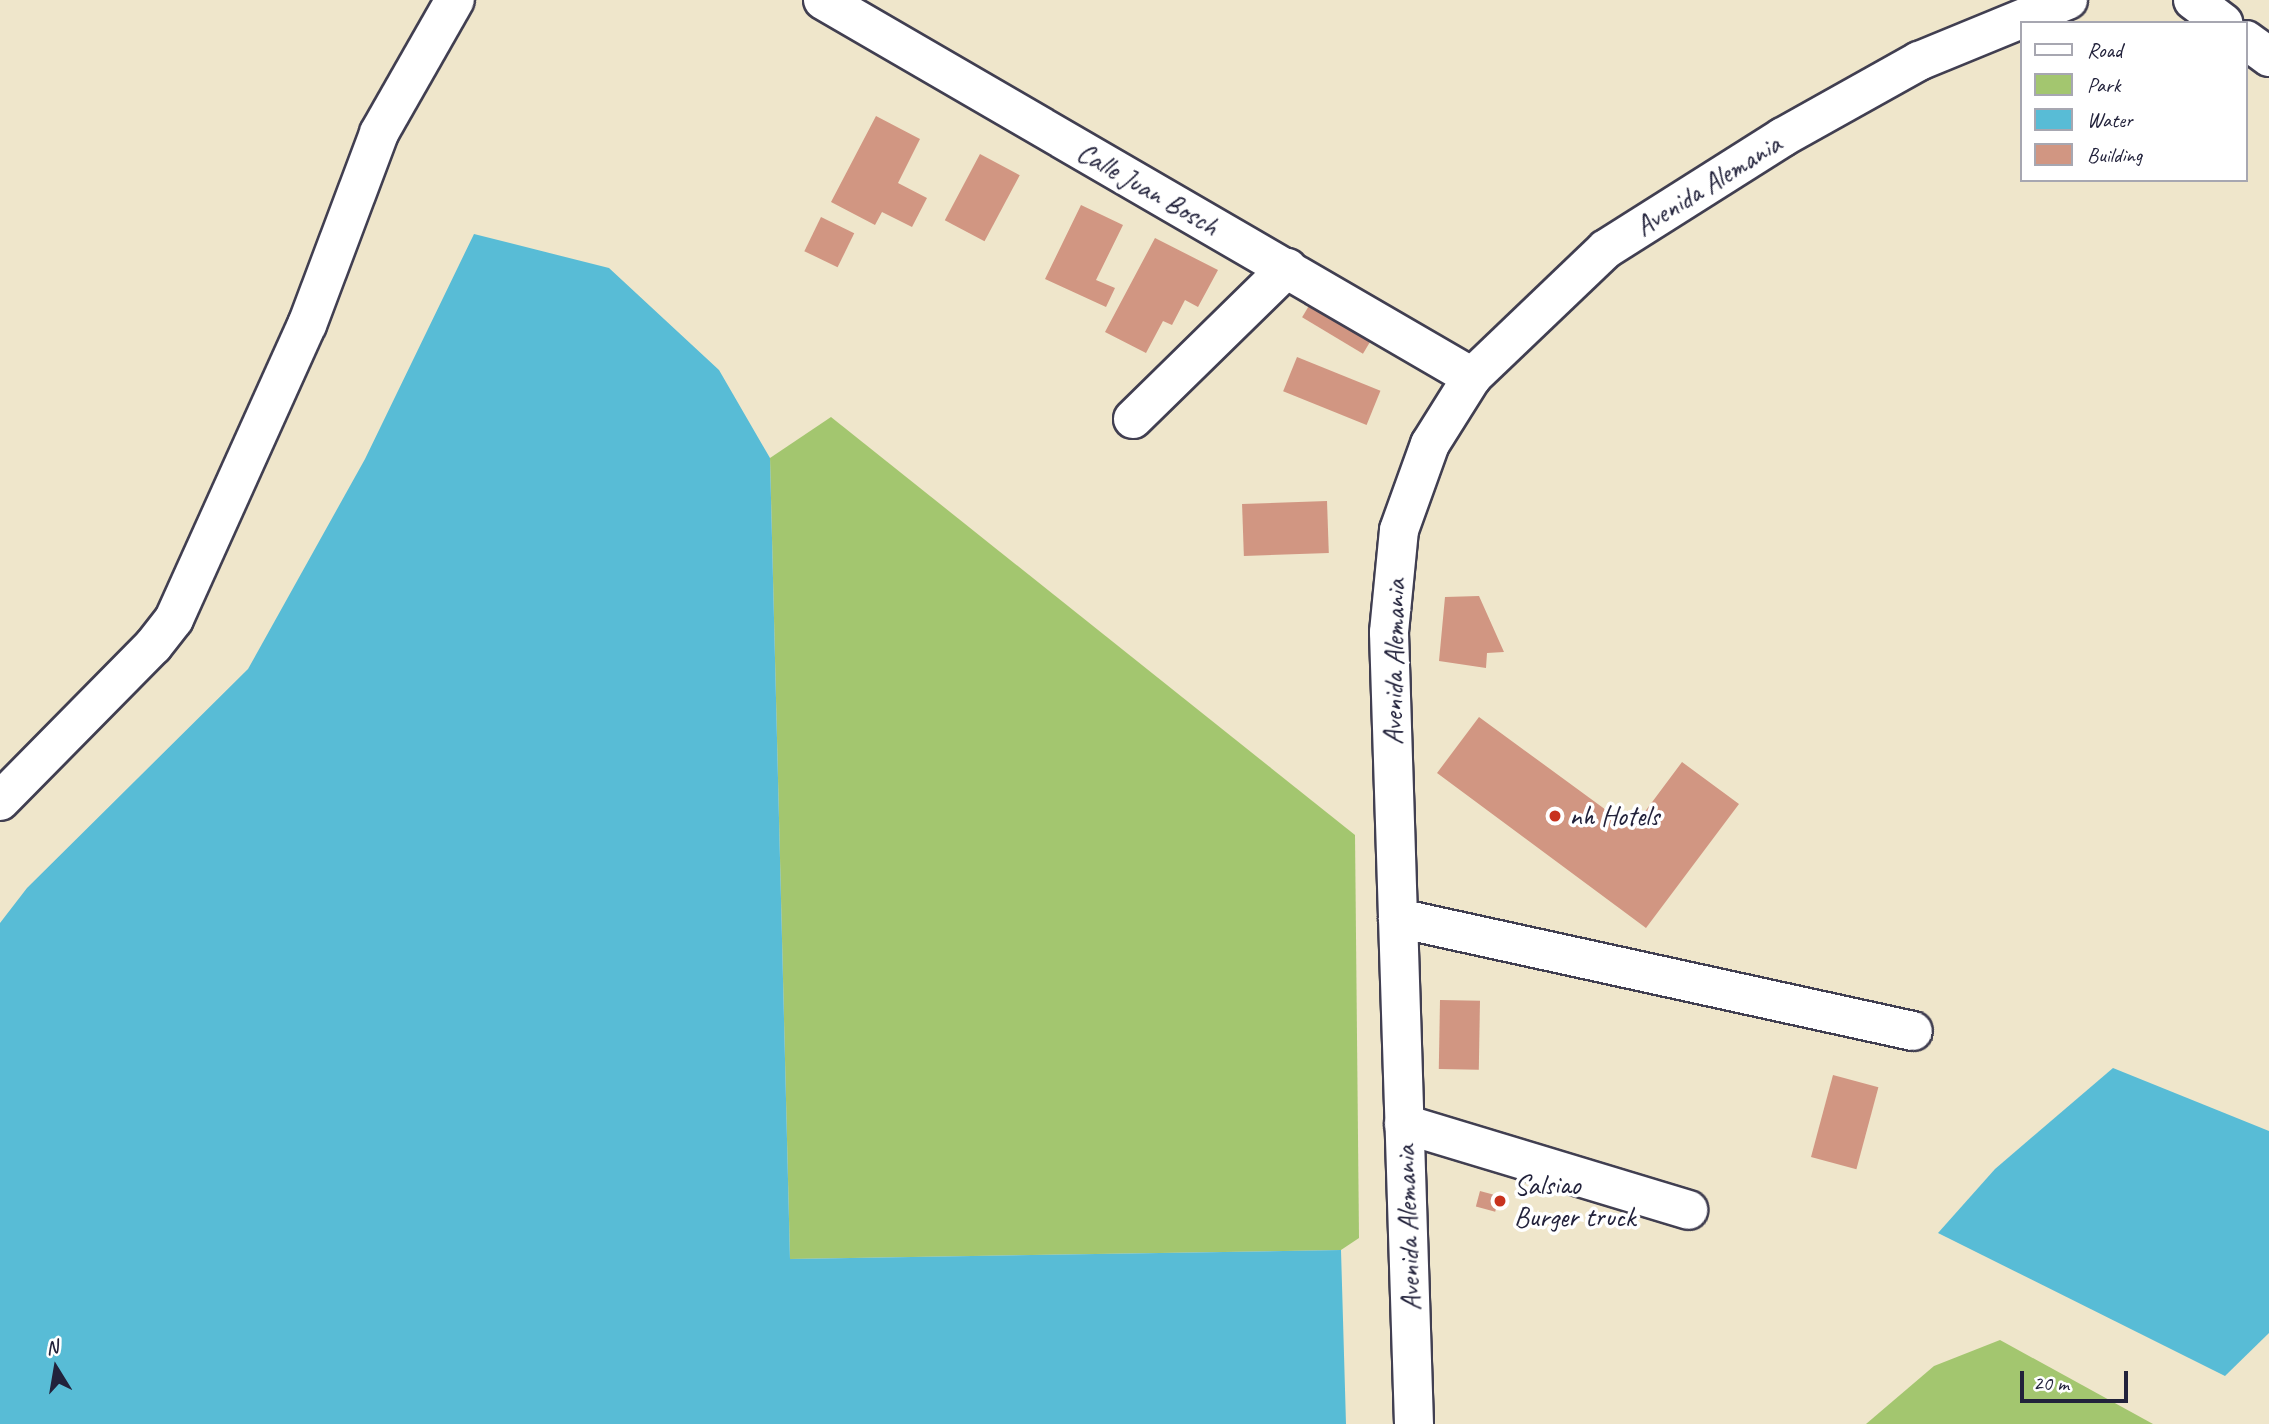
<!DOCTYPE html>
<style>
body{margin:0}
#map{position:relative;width:2269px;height:1424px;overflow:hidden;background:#efe6cb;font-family:Caveat,sans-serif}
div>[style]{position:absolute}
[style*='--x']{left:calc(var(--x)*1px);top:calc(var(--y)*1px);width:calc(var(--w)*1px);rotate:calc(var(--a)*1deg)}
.green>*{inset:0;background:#a3c66f}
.water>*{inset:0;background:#58bcd6}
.building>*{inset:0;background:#d19682;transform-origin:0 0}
.roads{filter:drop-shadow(2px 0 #413f51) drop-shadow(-2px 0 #413f51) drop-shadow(0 2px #413f51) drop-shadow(0 -2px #413f51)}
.minor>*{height:38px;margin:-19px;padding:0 19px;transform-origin:19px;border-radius:19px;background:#fff}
.dots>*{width:19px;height:19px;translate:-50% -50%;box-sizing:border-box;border:4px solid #fff;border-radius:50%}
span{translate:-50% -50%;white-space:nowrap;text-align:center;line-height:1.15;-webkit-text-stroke:7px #fff;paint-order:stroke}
.street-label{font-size:28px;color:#22223b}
.poi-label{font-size:28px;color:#22223b}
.left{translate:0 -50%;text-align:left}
.legend{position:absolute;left:2020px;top:21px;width:228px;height:161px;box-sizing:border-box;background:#fff;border:2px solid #a7a7b1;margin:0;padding:9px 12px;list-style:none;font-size:21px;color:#22223b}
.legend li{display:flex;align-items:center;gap:14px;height:35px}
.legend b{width:35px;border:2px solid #a7a7b1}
.north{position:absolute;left:21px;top:1333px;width:70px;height:70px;-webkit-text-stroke:5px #fff;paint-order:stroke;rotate:349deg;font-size:19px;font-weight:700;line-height:28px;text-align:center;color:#22223b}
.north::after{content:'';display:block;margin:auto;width:24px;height:32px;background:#22223b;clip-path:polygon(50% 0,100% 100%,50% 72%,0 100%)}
.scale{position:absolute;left:2020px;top:1371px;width:108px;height:32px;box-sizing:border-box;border:4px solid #22223b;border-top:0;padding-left:9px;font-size:21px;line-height:24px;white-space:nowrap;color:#22223b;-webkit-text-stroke:5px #fff;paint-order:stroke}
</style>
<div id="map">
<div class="green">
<div style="clip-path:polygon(831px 417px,1355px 835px,1359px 1238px,1341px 1250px,790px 1259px,770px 458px)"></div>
<div style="clip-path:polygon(2000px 1340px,2153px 1424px,1866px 1424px,1934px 1366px)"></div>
</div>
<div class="water">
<div style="clip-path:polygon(474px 234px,609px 268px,719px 370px,770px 458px,790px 1259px,1341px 1250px,1346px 1424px,0 1424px,0 923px,27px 888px,248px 669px,365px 459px)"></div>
<div style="clip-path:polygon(2113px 1068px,2269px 1131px,2269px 1333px,2225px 1376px,1938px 1233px,1995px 1169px)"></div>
</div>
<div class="building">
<div style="clip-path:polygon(876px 116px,920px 139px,898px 183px,927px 198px,912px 227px,882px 212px,875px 225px,831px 202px)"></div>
<div style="left:980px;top:154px;width:45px;height:75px;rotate:28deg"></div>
<div style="clip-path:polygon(1081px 205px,1123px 225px,1096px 280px,1115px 288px,1106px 307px,1045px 279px)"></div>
<div style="left:821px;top:217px;width:37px;height:38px;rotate:26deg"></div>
<div style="clip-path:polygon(1155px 238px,1218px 270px,1198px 307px,1185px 300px,1172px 325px,1163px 321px,1146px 353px,1105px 332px)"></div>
<div style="left:1316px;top:294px;width:71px;height:27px;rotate:31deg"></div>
<div style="left:1297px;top:357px;width:90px;height:37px;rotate:22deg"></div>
<div style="left:1327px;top:501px;width:52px;height:85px;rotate:88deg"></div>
<div style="clip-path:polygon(1479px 596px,1504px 652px,1487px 653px,1486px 668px,1439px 661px,1445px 597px)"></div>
<div style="clip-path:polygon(1479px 717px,1632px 829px,1682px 762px,1739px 804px,1646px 928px,1437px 773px)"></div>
<div style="left:1440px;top:1000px;width:40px;height:69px;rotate:1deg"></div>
<div style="left:1833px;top:1075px;width:47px;height:85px;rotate:15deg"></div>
<div style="left:1480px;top:1191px;width:20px;height:16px;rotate:15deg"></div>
</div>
<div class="roads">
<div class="minor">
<div style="--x:823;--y:0;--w:751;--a:30.15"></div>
<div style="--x:2193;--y:0;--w:38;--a:37"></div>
<div style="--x:2246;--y:40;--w:29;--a:36"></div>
<div style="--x:1133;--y:419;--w:216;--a:-44.4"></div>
<div style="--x:0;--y:801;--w:218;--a:-45.4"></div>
<div style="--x:153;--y:646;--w:34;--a:-52"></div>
<div style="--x:174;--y:619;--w:323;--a:-65.7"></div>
<div style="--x:307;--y:325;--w:205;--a:-69.4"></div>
<div style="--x:379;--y:133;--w:153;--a:-60.3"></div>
<div style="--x:1398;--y:918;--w:527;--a:12.38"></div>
<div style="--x:1404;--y:1124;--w:297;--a:16.8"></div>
<div style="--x:1414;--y:1424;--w:792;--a:-91.81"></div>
<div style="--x:1389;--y:632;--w:102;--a:-84.4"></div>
<div style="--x:1399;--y:530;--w:91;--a:-70.2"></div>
<div style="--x:1430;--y:444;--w:79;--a:-57.9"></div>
<div style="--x:1472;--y:377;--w:185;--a:-43.7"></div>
<div style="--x:1606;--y:249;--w:209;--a:-32.3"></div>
<div style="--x:1783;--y:137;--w:156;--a:-29.2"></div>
<div style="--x:1919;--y:61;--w:161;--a:-22.3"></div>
</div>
</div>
<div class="dots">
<div style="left:1555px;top:816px;background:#c8321e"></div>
<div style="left:1500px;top:1201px;background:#c8321e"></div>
</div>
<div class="street-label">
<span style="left:1708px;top:185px;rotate:-32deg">Avenida Alemania</span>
<span style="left:1148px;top:189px;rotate:30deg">Calle Juan Bosch</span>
<span style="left:1394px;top:662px;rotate:-89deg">Avenida Alemania</span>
<span style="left:1408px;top:1228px;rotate:-92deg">Avenida Alemania</span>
</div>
<div class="poi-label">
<span class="left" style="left:1569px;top:816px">nh Hotels</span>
<span class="left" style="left:1514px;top:1201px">Salsiao<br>Burger truck</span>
</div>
<ul class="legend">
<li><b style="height:9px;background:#fff"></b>Road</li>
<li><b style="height:19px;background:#a3c66f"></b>Park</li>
<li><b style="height:19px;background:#58bcd6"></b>Water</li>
<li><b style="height:19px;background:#d19682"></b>Building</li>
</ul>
<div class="north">N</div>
<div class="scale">20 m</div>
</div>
